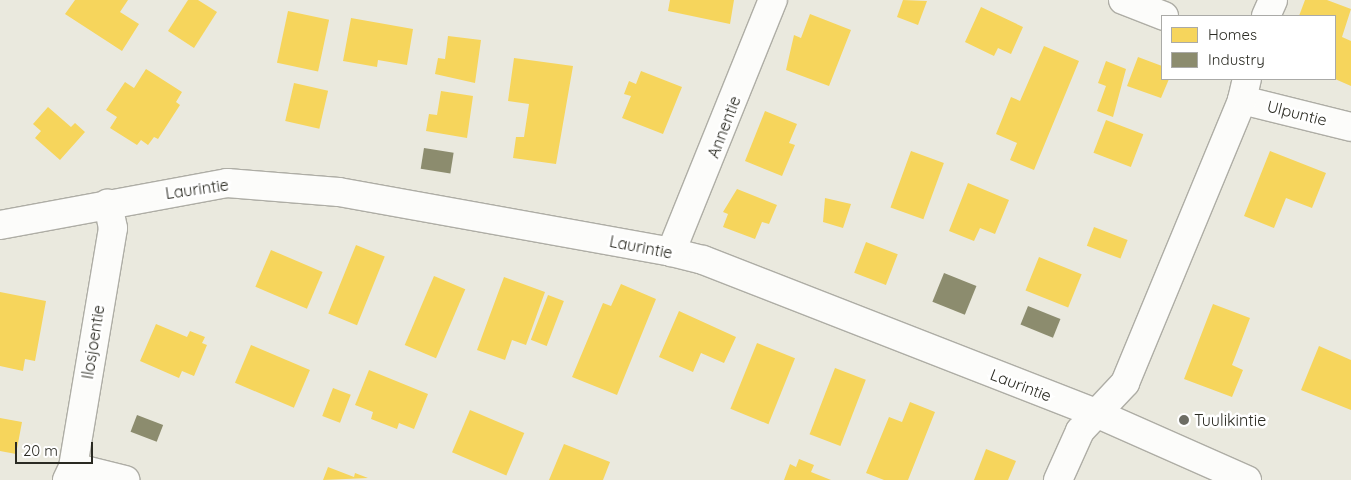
<!DOCTYPE html>
<style>
body{margin:0}
#map{position:relative;width:1351px;height:480px;overflow:hidden;background:#eae9de;font-family:Quicksand,sans-serif}
div>[style]{position:absolute}
[style*='--x']{left:calc(var(--x)*1px);top:calc(var(--y)*1px);width:calc(var(--w)*1px);rotate:calc(var(--a)*1deg)}
.homes>*{inset:0;background:#f6d55c;transform-origin:0 0}
.industry>*{inset:0;background:#8c8c6e;transform-origin:0 0}
.roads{filter:drop-shadow(1px 0 #aeada5) drop-shadow(-1px 0 #aeada5) drop-shadow(0 1px #aeada5) drop-shadow(0 -1px #aeada5)}
.minor>*{height:28px;margin:-14px;padding:0 14px;transform-origin:14px;border-radius:14px;background:#fcfcfa}
.dots>*{width:14px;height:14px;translate:-50% -50%;box-sizing:border-box;border:2px solid #fff;border-radius:50%}
span{translate:-50% -50%;white-space:nowrap;text-align:center;line-height:1.15;-webkit-text-stroke:5px #fff;paint-order:stroke}
.street-label{font-size:16px;color:#2a2a22}
.poi-label{font-size:16px;color:#2a2a22}
.left{translate:0 -50%;text-align:left}
.legend{position:absolute;left:1161px;top:15px;width:175px;height:65px;box-sizing:border-box;background:#fff;border:1px solid #aaaaa7;margin:0;padding:6px 9px;list-style:none;font-size:15px;color:#2a2a22}
.legend li{display:flex;align-items:center;gap:10px;height:25px}
.legend b{width:25px;border:1px solid #aaaaa7}
.scale{position:absolute;left:15px;top:442px;width:78px;height:22px;box-sizing:border-box;border:2px solid #2a2a22;border-top:0;padding-left:6px;font-size:15px;line-height:18px;white-space:nowrap;color:#2a2a22;-webkit-text-stroke:4px #fff;paint-order:stroke}
</style>
<div id="map">
<div class="homes">
<div style="clip-path:polygon(75px 0,128px 0,120px 12px,139px 24px,122px 51px,65px 14px)"></div>
<div style="clip-path:polygon(188px 0,198px 0,217px 12px,194px 48px,168px 31px)"></div>
<div style="clip-path:polygon(670px 0,734px 0,730px 24px,668px 11px)"></div>
<div style="clip-path:polygon(903px 0,927px 1px,918px 25px,897px 17px)"></div>
<div style="clip-path:polygon(1305px 0,1327px 0,1351px 9px,1342px 37px,1351px 41px,1351px 86px,1335px 79px,1335px 16px,1299px 16px)"></div>
<div style="clip-path:polygon(981px 7px,1023px 27px,1011px 54px,998px 48px,994px 56px,965px 42px)"></div>
<div style="left:288px;top:11px;width:42px;height:53px;rotate:12deg"></div>
<div style="clip-path:polygon(810px 14px,851px 30px,829px 86px,786px 70px,794px 35px,801px 38px)"></div>
<div style="clip-path:polygon(351px 18px,413px 29px,407px 65px,378px 60px,377px 67px,343px 61px)"></div>
<div style="clip-path:polygon(448px 36px,481px 40px,475px 83px,435px 74px,438px 58px,445px 59px)"></div>
<div style="clip-path:polygon(1044px 46px,1079px 61px,1034px 170px,1010px 160px,1017px 143px,996px 134px,1011px 97px,1020px 101px)"></div>
<div style="clip-path:polygon(1138px 57px,1162px 66px,1162px 79px,1169px 79px,1161px 98px,1127px 86px)"></div>
<div style="clip-path:polygon(514px 58px,573px 66px,556px 164px,513px 158px,516px 137px,524px 137px,529px 104px,508px 101px)"></div>
<div style="clip-path:polygon(1106px 61px,1126px 69px,1113px 117px,1097px 111px,1106px 86px,1098px 83px)"></div>
<div style="clip-path:polygon(146px 69px,182px 92px,176px 102px,180px 105px,158px 139px,154px 137px,148px 145px,141px 140px,137px 145px,110px 128px,117px 117px,106px 110px,125px 82px,134px 88px)"></div>
<div style="clip-path:polygon(641px 71px,682px 87px,663px 134px,622px 118px,631px 96px,624px 94px,629px 81px,636px 84px)"></div>
<div style="left:294px;top:83px;width:35px;height:39px;rotate:13deg"></div>
<div style="clip-path:polygon(441px 91px,473px 96px,467px 138px,426px 131px,429px 114px,437px 115px)"></div>
<div style="clip-path:polygon(48px 107px,71px 127px,75px 123px,85px 132px,60px 160px,35px 138px,41px 131px,33px 124px)"></div>
<div style="clip-path:polygon(765px 111px,797px 124px,789px 143px,795px 145px,782px 176px,745px 161px)"></div>
<div style="left:1106px;top:120px;width:40px;height:35px;rotate:21deg"></div>
<div style="left:911px;top:151px;width:35px;height:60px;rotate:20deg"></div>
<div style="clip-path:polygon(1270px 151px,1326px 173px,1312px 208px,1286px 198px,1274px 228px,1244px 216px)"></div>
<div style="clip-path:polygon(968px 183px,1009px 200px,995px 234px,980px 228px,974px 241px,949px 231px)"></div>
<div style="clip-path:polygon(737px 189px,777px 205px,769px 224px,762px 222px,755px 239px,723px 227px,728px 214px,723px 212px)"></div>
<div style="clip-path:polygon(825px 198px,851px 204px,843px 228px,823px 222px)"></div>
<div style="left:1094px;top:227px;width:36px;height:20px;rotate:21deg"></div>
<div style="left:866px;top:242px;width:34px;height:33px;rotate:21deg"></div>
<div style="left:356px;top:245px;width:31px;height:74px;rotate:22deg"></div>
<div style="left:271px;top:250px;width:56px;height:40px;rotate:23deg"></div>
<div style="left:1039px;top:257px;width:46px;height:36px;rotate:22deg"></div>
<div style="left:434px;top:276px;width:34px;height:75px;rotate:23deg"></div>
<div style="clip-path:polygon(504px 277px,545px 292px,526px 345px,512px 340px,505px 360px,477px 350px)"></div>
<div style="clip-path:polygon(621px 284px,656px 299px,617px 395px,572px 377px,603px 303px,611px 306px)"></div>
<div style="clip-path:polygon(0 292px,46px 301px,35px 361px,25px 359px,23px 371px,0 366px)"></div>
<div style="left:548px;top:295px;width:17px;height:48px;rotate:21deg"></div>
<div style="clip-path:polygon(1213px 304px,1250px 318px,1232px 365px,1243px 370px,1232px 397px,1184px 379px)"></div>
<div style="clip-path:polygon(679px 311px,736px 337px,724px 363px,701px 353px,693px 372px,659px 357px)"></div>
<div style="clip-path:polygon(156px 324px,187px 337px,190px 331px,205px 337px,202px 343px,207px 345px,194px 376px,182px 371px,179px 378px,140px 361px)"></div>
<div style="left:757px;top:343px;width:41px;height:71px;rotate:22deg"></div>
<div style="left:251px;top:345px;width:64px;height:41px;rotate:23deg"></div>
<div style="clip-path:polygon(1319px 346px,1351px 360px,1351px 410px,1301px 390px)"></div>
<div style="left:835px;top:368px;width:33px;height:71px;rotate:21deg"></div>
<div style="clip-path:polygon(369px 370px,428px 394px,414px 429px,399px 423px,397px 429px,371px 419px,373px 412px,355px 405px)"></div>
<div style="left:333px;top:388px;width:19px;height:30px;rotate:21deg"></div>
<div style="clip-path:polygon(910px 402px,935px 412px,908px 480px,884px 480px,866px 473px,889px 417px,902px 422px)"></div>
<div style="left:470px;top:410px;width:59px;height:46px;rotate:23deg"></div>
<div style="clip-path:polygon(0 418px,22px 422px,16px 454px,0 451px)"></div>
<div style="clip-path:polygon(564px 444px,610px 462px,603px 480px,549px 480px)"></div>
<div style="clip-path:polygon(986px 449px,1016px 461px,1008px 480px,974px 480px)"></div>
<div style="clip-path:polygon(799px 459px,814px 465px,811px 472px,831px 480px,784px 480px,790px 464px,796px 467px)"></div>
<div style="clip-path:polygon(328px 467px,354px 477px,355px 473px,368px 478px,323px 480px)"></div>
</div>
<div class="industry">
<div style="left:424px;top:148px;width:30px;height:21px;rotate:9deg"></div>
<div style="left:944px;top:273px;width:35px;height:31px;rotate:22deg"></div>
<div style="left:1028px;top:306px;width:35px;height:20px;rotate:22deg"></div>
<div style="left:137px;top:415px;width:28px;height:18px;rotate:21deg"></div>
</div>
<div class="roads">
<div class="minor">
<div style="--x:1123;--y:0;--w:44;--a:21.3"></div>
<div style="--x:1266;--y:16;--w:17;--a:-66"></div>
<div style="--x:1242;--y:100;--w:112;--a:13.9"></div>
<div style="--x:0;--y:225;--w:231;--a:-10.5"></div>
<div style="--x:227;--y:183;--w:112;--a:4.6"></div>
<div style="--x:339;--y:192;--w:337;--a:10.2"></div>
<div style="--x:671;--y:252;--w:33;--a:14"></div>
<div style="--x:703;--y:260;--w:424;--a:21.3"></div>
<div style="--x:1098;--y:414;--w:163;--a:23.9"></div>
<div style="--x:671;--y:252;--w:272;--a:-68"></div>
<div style="--x:73;--y:467;--w:54;--a:14"></div>
<div style="--x:67;--y:480;--w:14;--a:-65"></div>
<div style="--x:73;--y:467;--w:242;--a:-80.5"></div>
<div style="--x:113;--y:228;--w:25;--a:-102"></div>
<div style="--x:1058;--y:480;--w:54;--a:-65.8"></div>
<div style="--x:1080;--y:431;--w:66;--a:-46.8"></div>
<div style="--x:1125;--y:383;--w:306;--a:-67.5"></div>
<div style="--x:1242;--y:100;--w:22;--a:-77"></div>
</div>
</div>
<div class="dots">
<div style="left:1184px;top:420px;background:#6d6d64"></div>
</div>
<div class="street-label">
<span style="left:1297px;top:113px;rotate:14deg">Ulpuntie</span>
<span style="left:724px;top:127px;rotate:-69deg">Annentie</span>
<span style="left:197px;top:189px;rotate:-8deg">Laurintie</span>
<span style="left:641px;top:247px;rotate:11deg">Laurintie</span>
<span style="left:93px;top:342px;rotate:-81deg">Ilosjoentie</span>
<span style="left:1021px;top:385px;rotate:21deg">Laurintie</span>
</div>
<div class="poi-label">
<span class="left" style="left:1194px;top:420px">Tuulikintie</span>
</div>
<ul class="legend">
<li><b style="height:14px;background:#f6d55c"></b>Homes</li>
<li><b style="height:14px;background:#8c8c6e"></b>Industry</li>
</ul>
<div class="scale">20 m</div>
</div>
